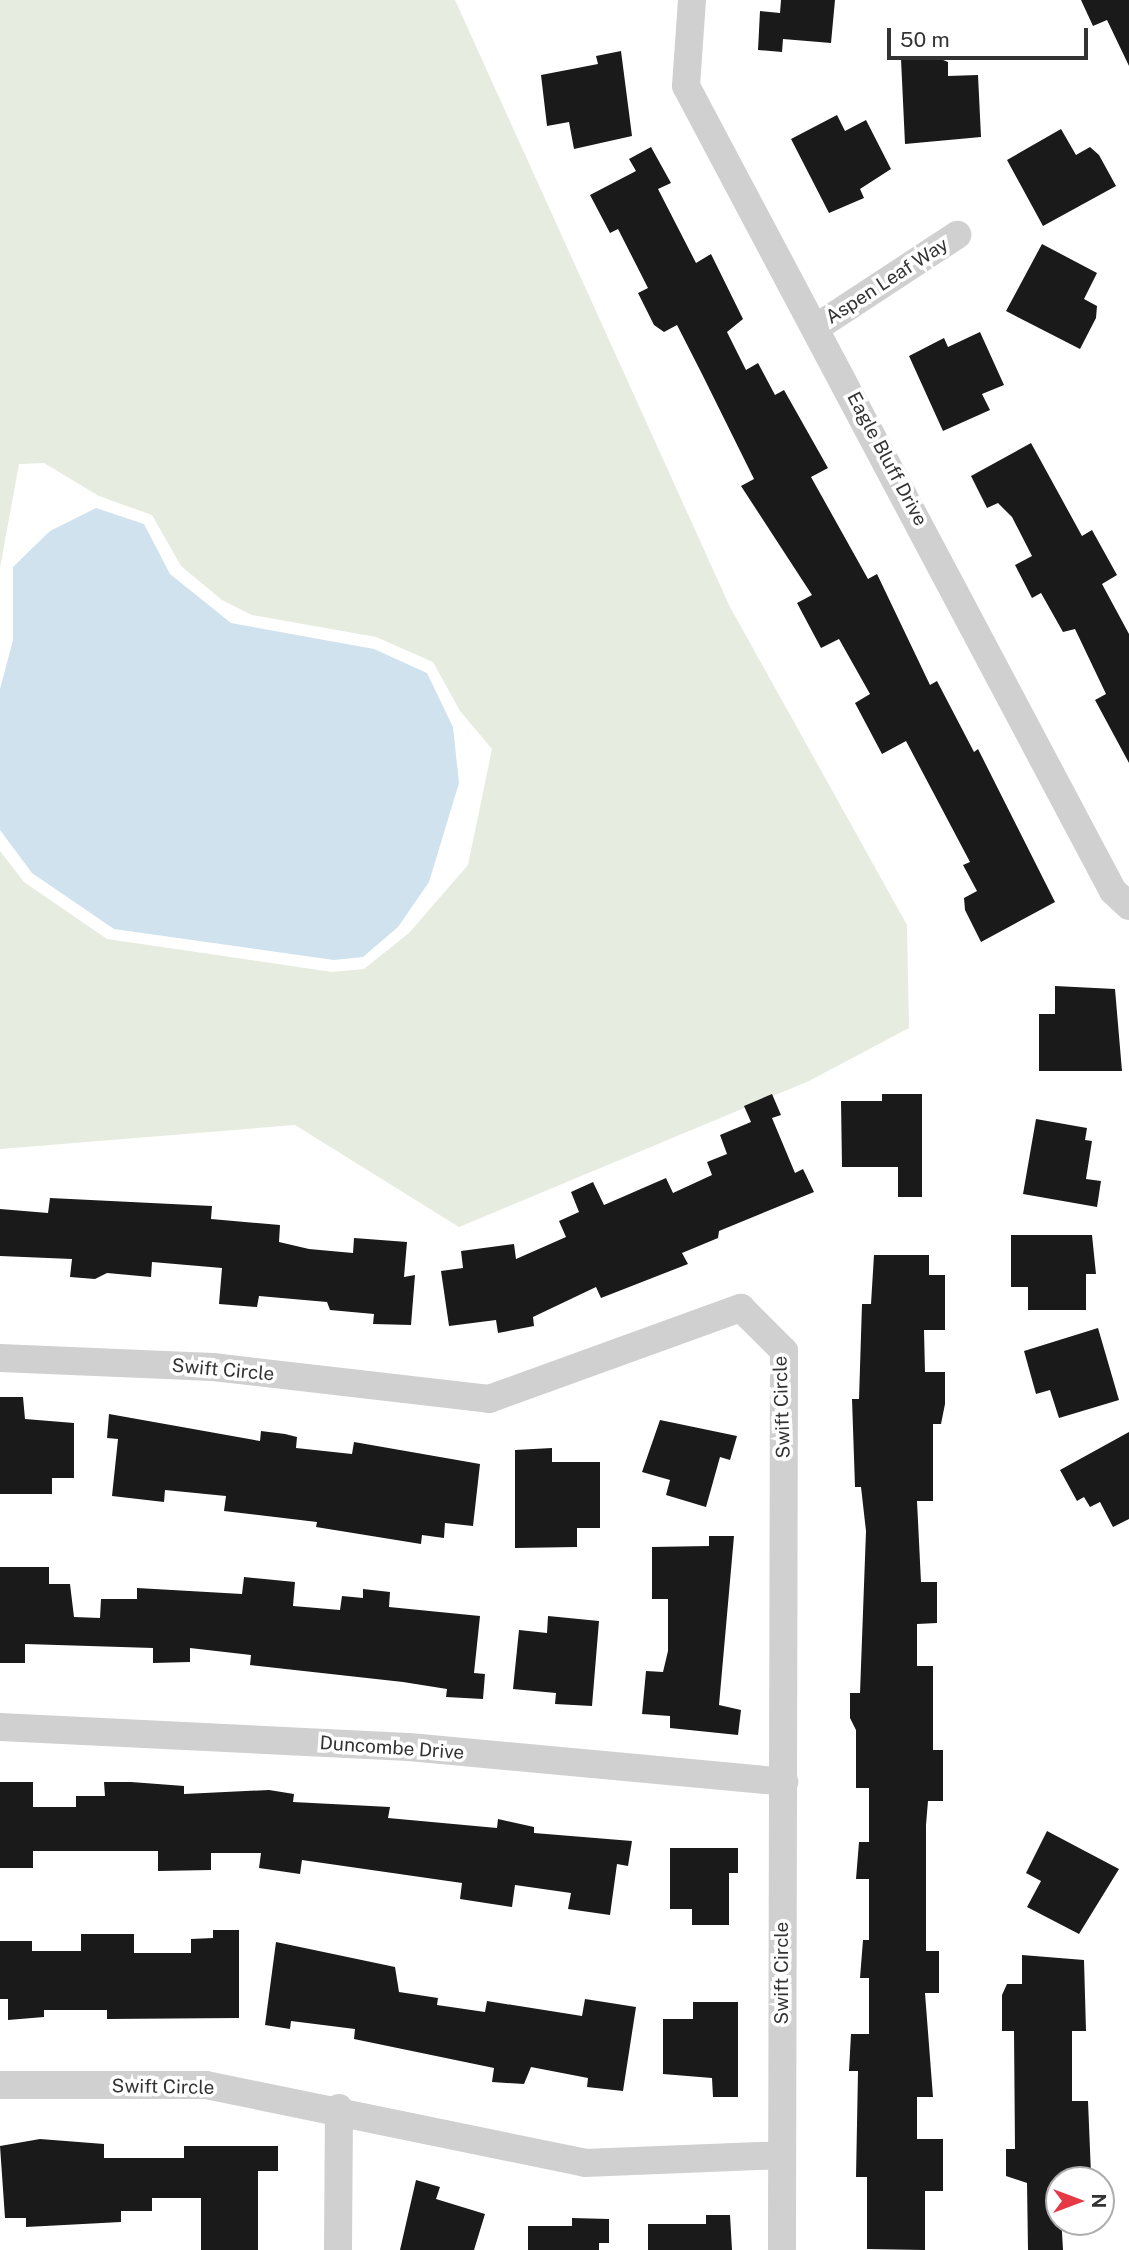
<!DOCTYPE html>
<style>
body{margin:0}
#map{position:relative;width:1129px;height:2250px;overflow:hidden;background:#fff;font-family:"Public Sans",sans-serif}
div>[style]{position:absolute}
[style*='--x']{left:calc(var(--x)*1px);top:calc(var(--y)*1px);width:calc(var(--w)*1px);rotate:calc(var(--a)*1deg)}
.green>*{inset:0;background:#e6ecdf}
.water>*{inset:0;background:#cfe2ee}
.building>*{inset:0;background:#1a1a1a}
.minor>*{height:28px;margin:-14px;padding:0 14px;transform-origin:14px;border-radius:14px;background:#d0d0d0}
span{translate:-50% -50%;white-space:nowrap;text-align:center;line-height:1.15;-webkit-text-stroke:7px #fff;paint-order:stroke}
.street-label{font-size:19px;color:#333}
.north{position:absolute;left:1045px;top:2166px;width:70px;height:70px;box-sizing:border-box;background:#fff;border:2px solid #adadad;border-radius:50%;rotate:90deg;font-size:19px;font-weight:700;line-height:28px;text-align:center;color:#333}
.north::after{content:'';display:block;margin:auto;width:24px;height:32px;background:#e63946;clip-path:polygon(50% 0,100% 100%,50% 72%,0 100%)}
.scale{position:absolute;left:887px;top:28px;width:201px;height:32px;box-sizing:border-box;border:4px solid #333;border-top:0;padding-left:9px;font-size:21px;line-height:24px;white-space:nowrap;color:#333;-webkit-text-stroke:5px #fff;paint-order:stroke}
</style>
<div id="map">
<div class="green">
<div style="clip-path:polygon(0 0,455px 0,730px 607px,907px 925px,909px 1028px,809px 1081px,459px 1227px,295px 1125px,0 1149px,0 851px,24px 882px,107px 939px,332px 972px,364px 969px,409px 933px,468px 865px,492px 749px,460px 711px,433px 662px,376px 637px,252px 615px,222px 600px,181px 566px,152px 515px,99px 496px,44px 463px,19px 464px,0 568px)"></div>
</div>
<div class="water">
<div style="clip-path:polygon(96px 508px,144px 524px,170px 574px,231px 623px,374px 649px,427px 673px,453px 727px,459px 783px,429px 882px,398px 927px,363px 957px,334px 960px,114px 929px,32px 873px,0 830px,0 689px,13px 640px,13px 567px,50px 531px)"></div>
</div>
<div class="building">
<div style="clip-path:polygon(781px 0,835px 0,831px 43px,783px 39px,782px 52px,758px 50px,760px 11px,780px 13px)"></div>
<div style="clip-path:polygon(1081px 0,1129px 0,1129px 66px,1107px 20px,1093px 26px)"></div>
<div style="clip-path:polygon(621px 51px,632px 136px,574px 149px,569px 122px,547px 126px,541px 75px,598px 64px,596px 56px)"></div>
<div style="clip-path:polygon(936px 57px,948px 62px,948px 76px,978px 75px,981px 137px,905px 144px,901px 59px)"></div>
<div style="clip-path:polygon(837px 115px,845px 131px,866px 120px,891px 169px,860px 189px,864px 198px,829px 213px,791px 139px)"></div>
<div style="clip-path:polygon(1061px 129px,1076px 155px,1090px 147px,1099px 155px,1116px 186px,1043px 226px,1007px 160px)"></div>
<div style="clip-path:polygon(651px 147px,671px 183px,658px 189px,696px 263px,711px 254px,743px 319px,727px 332px,746px 370px,758px 363px,775px 395px,784px 390px,828px 468px,811px 477px,868px 579px,877px 574px,930px 685px,937px 681px,974px 752px,978px 749px,1055px 902px,981px 942px,965px 910px,964px 898px,977px 891px,963px 865px,970px 862px,906px 741px,882px 754px,855px 703px,870px 694px,839px 639px,821px 648px,797px 603px,812px 595px,741px 486px,754px 479px,702px 374px,677px 325px,664px 332px,654px 325px,638px 293px,648px 288px,618px 229px,610px 233px,590px 195px,636px 171px,629px 159px)"></div>
<div style="clip-path:polygon(1042px 244px,1097px 273px,1084px 299px,1097px 306px,1096px 318px,1080px 349px,1006px 311px)"></div>
<div style="clip-path:polygon(980px 332px,1004px 385px,982px 394px,990px 410px,943px 431px,909px 356px,944px 338px,948px 347px)"></div>
<div style="clip-path:polygon(1031px 443px,1082px 536px,1092px 530px,1117px 575px,1102px 584px,1129px 634px,1129px 763px,1095px 700px,1106px 694px,1075px 629px,1063px 632px,1041px 593px,1032px 598px,1015px 565px,1032px 556px,1012px 517px,998px 503px,987px 508px,971px 476px)"></div>
<div style="clip-path:polygon(1055px 986px,1115px 989px,1122px 1071px,1039px 1071px,1039px 1014px,1055px 1014px)"></div>
<div style="clip-path:polygon(772px 1094px,781px 1115px,772px 1118px,795px 1173px,803px 1169px,814px 1192px,719px 1231px,718px 1238px,682px 1253px,688px 1264px,601px 1298px,596px 1287px,533px 1317px,534px 1326px,498px 1333px,496px 1320px,449px 1326px,441px 1271px,463px 1268px,461px 1251px,514px 1244px,516px 1259px,566px 1237px,559px 1221px,579px 1212px,571px 1192px,593px 1182px,604px 1205px,666px 1178px,673px 1193px,712px 1175px,707px 1162px,727px 1154px,720px 1135px,751px 1122px,744px 1106px)"></div>
<div style="clip-path:polygon(882px 1094px,922px 1094px,922px 1197px,898px 1197px,898px 1167px,842px 1167px,841px 1101px,882px 1101px)"></div>
<div style="clip-path:polygon(1036px 1119px,1087px 1128px,1085px 1140px,1092px 1141px,1086px 1179px,1101px 1181px,1097px 1207px,1023px 1194px)"></div>
<div style="clip-path:polygon(50px 1198px,212px 1206px,211px 1219px,280px 1225px,279px 1242px,309px 1249px,353px 1253px,354px 1238px,407px 1242px,404px 1277px,415px 1275px,411px 1325px,373px 1324px,374px 1314px,330px 1310px,327px 1302px,259px 1296px,257px 1307px,219px 1304px,222px 1268px,152px 1262px,151px 1277px,107px 1273px,95px 1279px,70px 1277px,72px 1259px,0 1256px,0 1209px,48px 1213px)"></div>
<div style="clip-path:polygon(1011px 1235px,1092px 1235px,1096px 1274px,1086px 1274px,1086px 1310px,1028px 1310px,1028px 1287px,1011px 1287px)"></div>
<div style="clip-path:polygon(874px 1255px,929px 1255px,929px 1275px,945px 1275px,945px 1330px,924px 1330px,925px 1372px,945px 1372px,945px 1404px,941px 1424px,933px 1424px,933px 1501px,917px 1501px,921px 1582px,937px 1582px,937px 1623px,917px 1624px,917px 1666px,933px 1666px,933px 1750px,943px 1750px,943px 1801px,928px 1801px,926px 1825px,926px 1951px,939px 1951px,939px 1993px,925px 1993px,933px 2097px,917px 2097px,917px 2139px,943px 2139px,943px 2191px,925px 2191px,925px 2250px,867px 2249px,867px 2177px,856px 2177px,858px 2071px,849px 2071px,851px 2034px,869px 2034px,869px 1978px,860px 1978px,863px 1940px,869px 1940px,869px 1879px,856px 1879px,859px 1842px,869px 1842px,869px 1788px,856px 1788px,856px 1730px,850px 1718px,850px 1693px,860px 1693px,866px 1531px,861px 1487px,855px 1487px,852px 1399px,859px 1399px,862px 1304px,871px 1304px)"></div>
<div style="clip-path:polygon(1098px 1328px,1119px 1400px,1059px 1418px,1050px 1390px,1036px 1394px,1024px 1351px)"></div>
<div style="clip-path:polygon(0 1397px,23px 1397px,25px 1419px,74px 1423px,74px 1478px,52px 1478px,52px 1494px,0 1494px)"></div>
<div style="clip-path:polygon(109px 1414px,260px 1441px,261px 1431px,285px 1434px,297px 1437px,296px 1448px,352px 1454px,354px 1442px,480px 1464px,473px 1526px,445px 1523px,444px 1538px,422px 1535px,421px 1544px,316px 1527px,317px 1522px,224px 1511px,226px 1496px,165px 1490px,164px 1502px,112px 1496px,118px 1439px,107px 1438px)"></div>
<div style="clip-path:polygon(660px 1420px,737px 1436px,730px 1460px,720px 1457px,706px 1507px,666px 1495px,670px 1480px,642px 1472px)"></div>
<div style="clip-path:polygon(1129px 1432px,1129px 1519px,1113px 1527px,1100px 1502px,1090px 1507px,1084px 1497px,1077px 1501px,1060px 1470px)"></div>
<div style="clip-path:polygon(552px 1448px,552px 1462px,600px 1462px,600px 1528px,577px 1528px,577px 1547px,515px 1548px,515px 1450px)"></div>
<div style="clip-path:polygon(709px 1536px,734px 1536px,719px 1705px,741px 1710px,738px 1735px,670px 1728px,670px 1716px,642px 1714px,646px 1671px,663px 1672px,668px 1651px,668px 1599px,652px 1599px,652px 1547px,709px 1546px)"></div>
<div style="clip-path:polygon(0 1567px,49px 1567px,49px 1584px,70px 1584px,74px 1617px,100px 1618px,101px 1599px,137px 1599px,137px 1588px,242px 1594px,244px 1577px,295px 1582px,293px 1606px,340px 1610px,342px 1596px,363px 1598px,363px 1589px,390px 1592px,389px 1607px,480px 1616px,474px 1673px,485px 1674px,483px 1699px,446px 1697px,447px 1689px,403px 1682px,250px 1665px,251px 1655px,190px 1648px,190px 1662px,153px 1663px,153px 1648px,25px 1644px,25px 1663px,0 1663px)"></div>
<div style="clip-path:polygon(548px 1616px,599px 1621px,592px 1706px,555px 1704px,556px 1693px,513px 1689px,519px 1630px,547px 1633px)"></div>
<div style="clip-path:polygon(0 1782px,33px 1782px,33px 1807px,76px 1807px,76px 1796px,105px 1796px,104px 1782px,131px 1782px,184px 1786px,184px 1794px,269px 1790px,294px 1794px,293px 1802px,390px 1807px,388px 1818px,497px 1828px,498px 1819px,534px 1827px,534px 1833px,632px 1841px,628px 1866px,617px 1864px,610px 1915px,568px 1909px,571px 1893px,515px 1885px,512px 1907px,460px 1899px,462px 1883px,302px 1860px,300px 1874px,259px 1868px,261px 1853px,211px 1853px,211px 1870px,158px 1871px,158px 1851px,33px 1851px,33px 1868px,0 1868px)"></div>
<div style="clip-path:polygon(1047px 1831px,1119px 1869px,1079px 1934px,1027px 1907px,1041px 1881px,1026px 1873px)"></div>
<div style="clip-path:polygon(670px 1848px,738px 1848px,738px 1873px,729px 1873px,729px 1925px,692px 1925px,692px 1909px,670px 1909px)"></div>
<div style="clip-path:polygon(213px 1930px,239px 1930px,239px 2018px,107px 2019px,107px 2010px,44px 2010px,44px 2017px,8px 2020px,8px 1999px,0 1999px,0 1941px,32px 1941px,32px 1951px,81px 1951px,81px 1934px,134px 1934px,134px 1953px,191px 1953px,191px 1939px,213px 1938px)"></div>
<div style="clip-path:polygon(276px 1942px,395px 1967px,399px 1992px,438px 1998px,437px 2005px,485px 2012px,487px 2001px,582px 2016px,585px 1999px,636px 2007px,623px 2091px,587px 2087px,588px 2078px,531px 2067px,524px 2084px,492px 2082px,494px 2068px,354px 2039px,355px 2029px,291px 2021px,290px 2029px,265px 2025px)"></div>
<div style="clip-path:polygon(1022px 1955px,1084px 1960px,1086px 2031px,1072px 2031px,1072px 2101px,1088px 2101px,1091px 2174px,1059px 2180px,1063px 2250px,1028px 2250px,1027px 2183px,1006px 2176px,1006px 2149px,1015px 2149px,1014px 2031px,1002px 2031px,1002px 1995px,1007px 1984px,1022px 1984px)"></div>
<div style="clip-path:polygon(693px 2002px,738px 2002px,738px 2097px,713px 2097px,712px 2078px,663px 2074px,663px 2019px,693px 2019px)"></div>
<div style="clip-path:polygon(40px 2139px,104px 2144px,104px 2158px,184px 2158px,184px 2146px,278px 2146px,278px 2171px,258px 2171px,258px 2250px,201px 2250px,201px 2198px,152px 2198px,152px 2211px,121px 2211px,121px 2222px,26px 2227px,26px 2218px,5px 2218px,0 2146px)"></div>
<div style="clip-path:polygon(416px 2180px,440px 2187px,436px 2199px,485px 2214px,474px 2250px,400px 2250px)"></div>
<div style="clip-path:polygon(706px 2215px,730px 2215px,732px 2250px,648px 2250px,648px 2224px,706px 2224px)"></div>
<div style="clip-path:polygon(572px 2218px,609px 2219px,609px 2243px,599px 2243px,599px 2250px,528px 2250px,528px 2226px,572px 2226px)"></div>
</div>
<div class="minor">
<div style="--x:692;--y:0;--w:86;--a:94"></div>
<div style="--x:686;--y:86;--w:911;--a:62.06"></div>
<div style="--x:1113;--y:891;--w:22;--a:43"></div>
<div style="--x:817;--y:327;--w:168;--a:-33.3"></div>
<div style="--x:0;--y:1358;--w:213;--a:2.4"></div>
<div style="--x:213;--y:1367;--w:278;--a:6.6"></div>
<div style="--x:489;--y:1399;--w:268;--a:-19.9"></div>
<div style="--x:741;--y:1308;--w:61;--a:45"></div>
<div style="--x:784;--y:1351;--w:899;--a:90.13"></div>
<div style="--x:0;--y:1727;--w:409;--a:2.8"></div>
<div style="--x:409;--y:1747;--w:377;--a:5.3"></div>
<div style="--x:0;--y:2085;--w:206;--a:0"></div>
<div style="--x:206;--y:2085;--w:387;--a:11.6"></div>
<div style="--x:585;--y:2163;--w:196;--a:-2.3"></div>
<div style="--x:338;--y:2250;--w:142;--a:-89.6"></div>
</div>
<div class="street-label">
<span style="left:887px;top:281px;rotate:-33deg">Aspen Leaf Way</span>
<span style="left:887px;top:459px;rotate:62deg">Eagle Bluff Drive</span>
<span style="left:223px;top:1370px;rotate:5deg">Swift Circle</span>
<span style="left:782px;top:1407px;rotate:-92deg">Swift Circle</span>
<span style="left:392px;top:1748px;rotate:4deg">Duncombe Drive</span>
<span style="left:782px;top:1973px;rotate:-90deg">Swift Circle</span>
<span style="left:163px;top:2087px;rotate:1deg">Swift Circle</span>
</div>
<div class="north">N</div>
<div class="scale">50 m</div>
</div>
